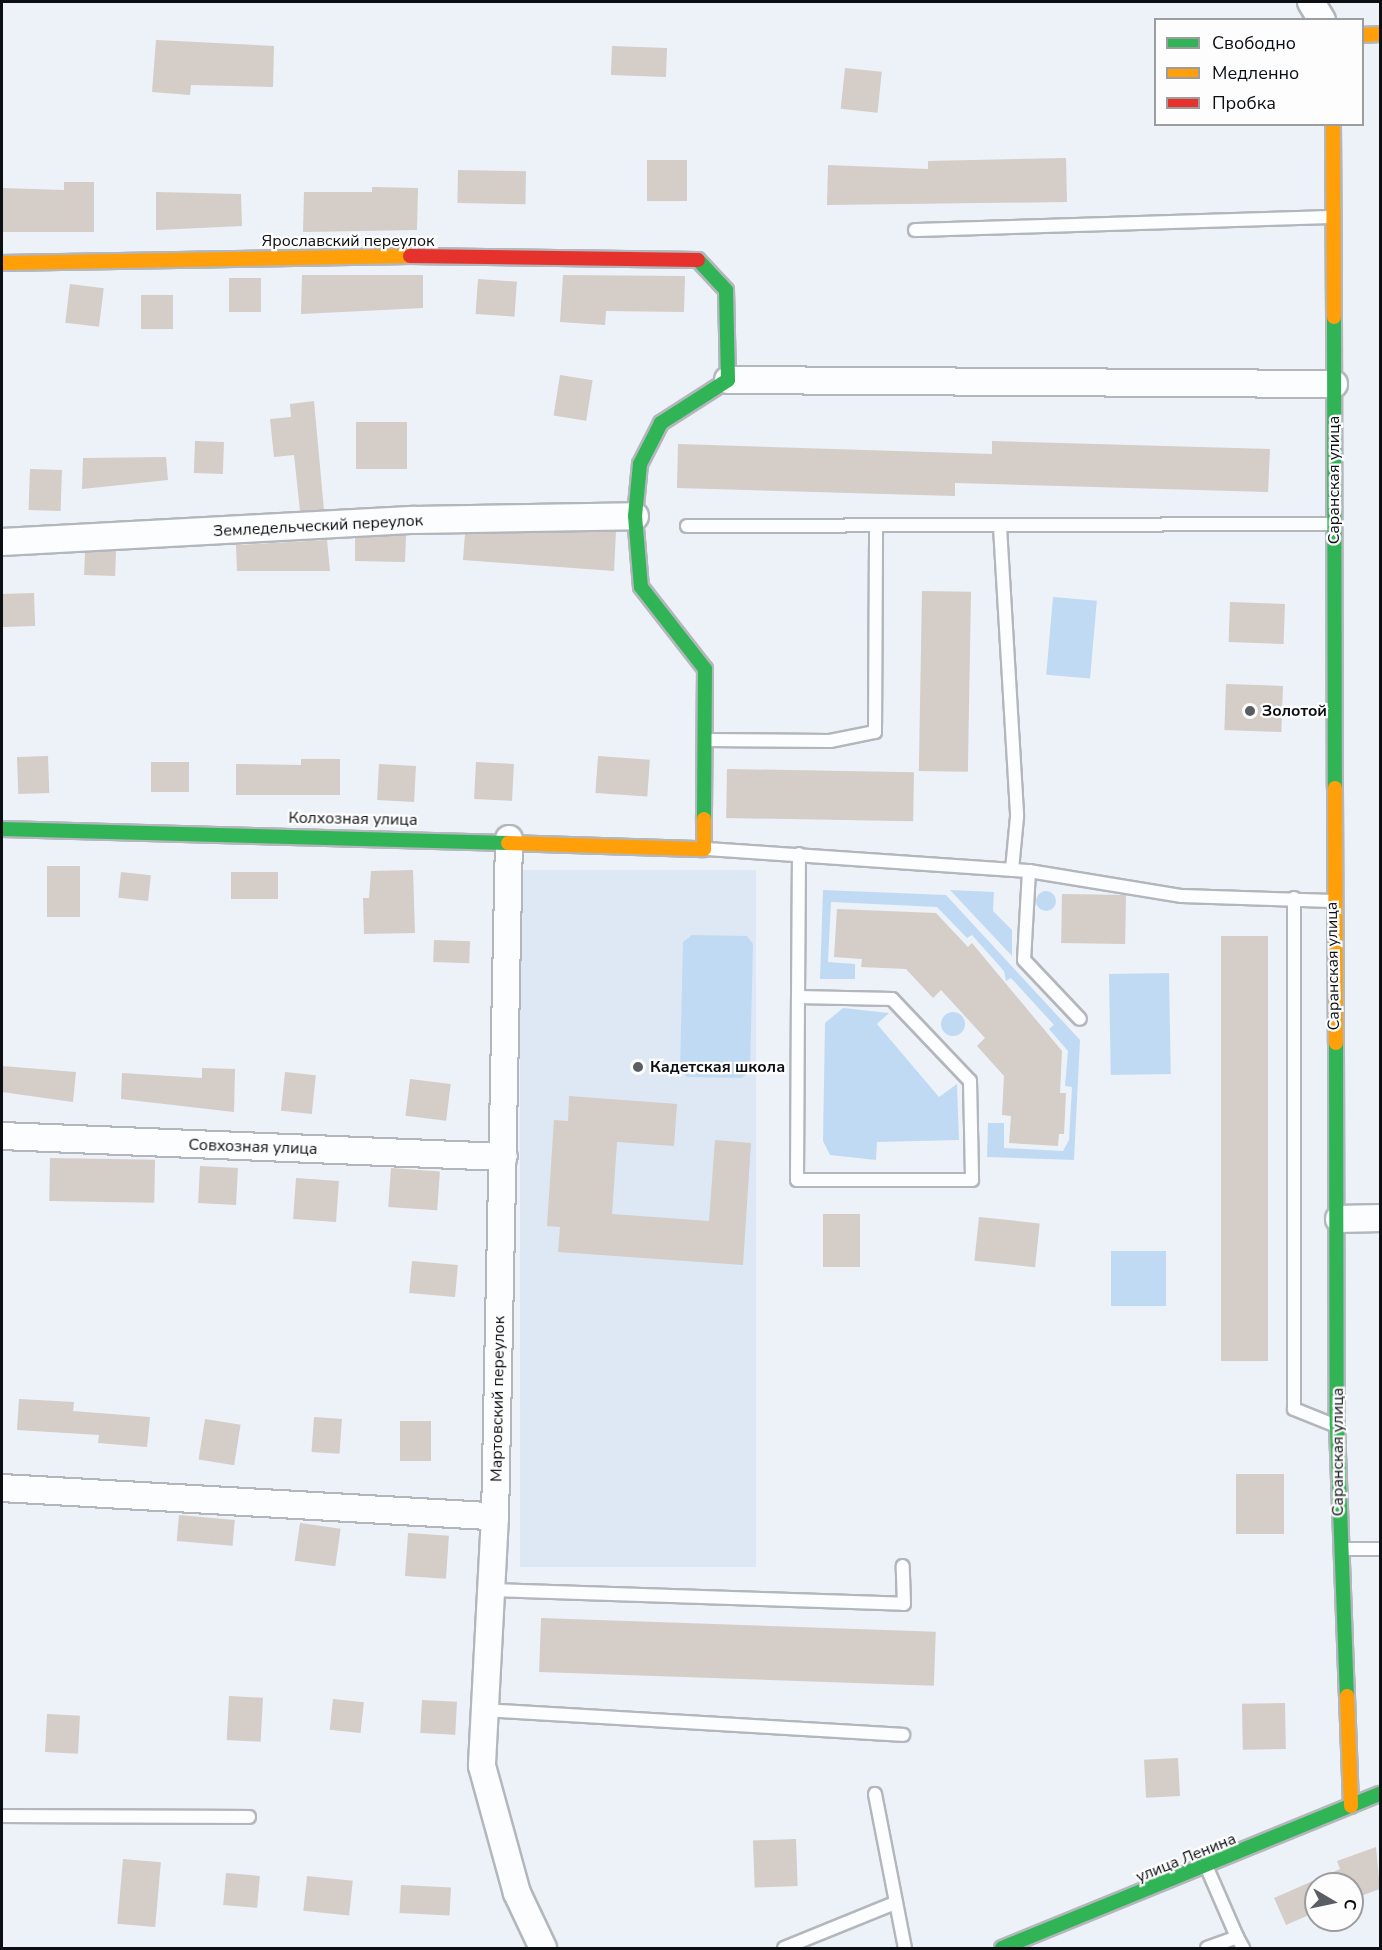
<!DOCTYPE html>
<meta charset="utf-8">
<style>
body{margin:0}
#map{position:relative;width:1382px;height:1950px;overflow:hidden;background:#ecf2f8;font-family:"Nunito Sans",sans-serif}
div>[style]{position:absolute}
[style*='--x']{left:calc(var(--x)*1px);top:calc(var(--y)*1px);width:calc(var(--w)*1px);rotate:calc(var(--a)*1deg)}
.built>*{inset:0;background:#dde8f4;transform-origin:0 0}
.green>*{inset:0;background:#c1daf4;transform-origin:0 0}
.round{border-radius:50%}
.building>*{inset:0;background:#d4cdc8;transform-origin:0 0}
.roads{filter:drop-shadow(2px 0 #b3b7bc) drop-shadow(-2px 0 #b3b7bc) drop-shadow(0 2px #b3b7bc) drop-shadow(0 -2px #b3b7bc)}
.lane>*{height:12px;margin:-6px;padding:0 6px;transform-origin:6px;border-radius:6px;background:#fcfdfe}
.street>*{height:26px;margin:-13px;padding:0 13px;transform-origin:13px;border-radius:13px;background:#fcfdfe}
.fast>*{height:14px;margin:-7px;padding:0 7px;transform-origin:7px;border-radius:7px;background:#30b455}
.slow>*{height:14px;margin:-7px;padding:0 7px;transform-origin:7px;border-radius:7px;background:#ff9f0a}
.jam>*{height:14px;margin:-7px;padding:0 7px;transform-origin:7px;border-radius:7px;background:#e5322d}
.dots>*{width:16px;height:16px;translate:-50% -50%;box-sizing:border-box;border:3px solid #fdfdfd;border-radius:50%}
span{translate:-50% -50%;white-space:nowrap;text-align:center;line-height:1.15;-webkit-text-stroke:4.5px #fdfdfd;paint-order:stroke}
.street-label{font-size:16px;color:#0b0e12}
.poi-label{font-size:16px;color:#0b0e12;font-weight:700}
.left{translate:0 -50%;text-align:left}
.frame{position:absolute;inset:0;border:3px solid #0b0e12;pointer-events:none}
.legend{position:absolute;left:1154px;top:18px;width:210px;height:108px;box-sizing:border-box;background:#fdfdfd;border:2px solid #9c9d9f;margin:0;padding:8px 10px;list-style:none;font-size:18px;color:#0b0e12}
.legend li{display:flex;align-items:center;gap:12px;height:30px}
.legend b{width:30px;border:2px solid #9c9d9f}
.north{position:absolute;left:1304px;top:1872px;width:60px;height:60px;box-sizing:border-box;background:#fdfdfd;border:2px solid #9c9d9f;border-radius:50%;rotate:99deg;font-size:16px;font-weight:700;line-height:24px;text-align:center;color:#0b0e12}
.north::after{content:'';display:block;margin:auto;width:21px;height:27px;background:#5a5e62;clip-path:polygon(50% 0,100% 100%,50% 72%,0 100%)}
</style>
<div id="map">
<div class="built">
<div style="left:520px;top:870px;width:236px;height:697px"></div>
</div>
<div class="green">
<div style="left:1053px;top:597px;width:44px;height:78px;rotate:5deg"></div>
<div style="clip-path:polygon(823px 890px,946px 895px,1080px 1040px,1074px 1160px,987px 1157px,988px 1123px,1004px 1123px,1004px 1148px,1063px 1151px,1069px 1140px,1072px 1087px,1065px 1086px,1068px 1051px,1049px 1029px,1054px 1025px,1011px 978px,1006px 981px,1004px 971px,972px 935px,967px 938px,937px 907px,831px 902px,828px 962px,855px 964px,855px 979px,820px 979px)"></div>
<div style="clip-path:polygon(950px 890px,994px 892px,993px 911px,1012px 930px,1012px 956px)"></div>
<div class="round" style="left:1036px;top:891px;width:20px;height:20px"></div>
<div style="clip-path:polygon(692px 935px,747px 936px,753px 944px,750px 1071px,742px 1078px,687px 1077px,680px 1070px,683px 942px)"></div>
<div style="left:1169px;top:973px;width:101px;height:60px;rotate:89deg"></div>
<div style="clip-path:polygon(843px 1008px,889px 1013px,877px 1024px,939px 1097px,957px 1084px,959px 1140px,877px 1142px,876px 1160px,830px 1155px,823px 1141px,825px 1023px)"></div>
<div class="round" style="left:941px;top:1012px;width:24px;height:24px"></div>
<div style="left:1111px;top:1251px;width:55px;height:55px"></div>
</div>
<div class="building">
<div style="clip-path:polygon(156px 40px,274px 46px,273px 87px,191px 85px,190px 95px,152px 92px)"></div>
<div style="left:612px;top:46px;width:55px;height:29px;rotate:2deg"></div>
<div style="left:845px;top:68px;width:37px;height:41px;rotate:6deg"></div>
<div style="clip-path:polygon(1066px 158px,1067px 202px,827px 205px,828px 165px,928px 169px,928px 161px)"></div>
<div style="left:687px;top:160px;width:41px;height:40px;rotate:90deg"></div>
<div style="left:458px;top:170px;width:68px;height:33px;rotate:1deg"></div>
<div style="clip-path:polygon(64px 182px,94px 182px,94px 232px,2px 232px,2px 188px,64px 190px)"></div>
<div style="clip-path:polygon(372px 187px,418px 188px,417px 230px,303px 232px,304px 192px,372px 192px)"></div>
<div style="clip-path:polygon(156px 192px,241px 194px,242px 226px,156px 230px)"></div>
<div style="clip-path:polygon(302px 275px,423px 275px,423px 308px,301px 314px)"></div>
<div style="clip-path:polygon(563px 275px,685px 276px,684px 312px,606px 311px,605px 325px,560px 322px)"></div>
<div style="left:229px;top:278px;width:32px;height:34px"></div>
<div style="left:478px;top:279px;width:39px;height:35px;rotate:4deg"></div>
<div style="left:70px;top:284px;width:34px;height:39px;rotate:7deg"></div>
<div style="left:141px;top:295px;width:32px;height:34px"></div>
<div style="left:560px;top:375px;width:33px;height:41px;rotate:9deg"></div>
<div style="clip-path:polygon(314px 401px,324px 510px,300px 511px,294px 455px,274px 457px,270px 419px,291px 417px,290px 404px)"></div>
<div style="left:356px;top:422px;width:51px;height:47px"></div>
<div style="left:195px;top:441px;width:29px;height:32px;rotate:2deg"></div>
<div style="clip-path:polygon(992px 441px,1270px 449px,1268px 492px,955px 483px,955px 496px,677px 488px,678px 444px,992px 454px)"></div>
<div style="clip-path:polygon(166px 457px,168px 480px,82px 489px,83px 458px)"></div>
<div style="left:30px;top:469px;width:32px;height:41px;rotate:2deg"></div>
<div style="clip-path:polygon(616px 531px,614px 571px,463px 560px,465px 534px)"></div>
<div style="clip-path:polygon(406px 535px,405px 562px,355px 561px,355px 538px)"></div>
<div style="clip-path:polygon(327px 540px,330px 571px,237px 571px,236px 545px)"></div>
<div style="left:116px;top:551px;width:25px;height:31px;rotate:92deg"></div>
<div style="left:922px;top:591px;width:49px;height:180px;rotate:1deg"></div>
<div style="left:34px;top:593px;width:33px;height:32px;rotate:88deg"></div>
<div style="left:1230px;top:602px;width:55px;height:40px;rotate:2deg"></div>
<div style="left:1226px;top:684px;width:57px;height:46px;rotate:2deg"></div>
<div style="left:48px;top:756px;width:37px;height:31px;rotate:88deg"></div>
<div style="left:598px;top:756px;width:52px;height:37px;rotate:4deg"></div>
<div style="clip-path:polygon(301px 759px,340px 759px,340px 795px,236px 795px,236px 764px,301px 765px)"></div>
<div style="left:151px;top:762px;width:38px;height:30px"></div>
<div style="left:476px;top:762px;width:38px;height:37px;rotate:3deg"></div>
<div style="left:379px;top:764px;width:37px;height:36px;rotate:3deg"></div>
<div style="left:727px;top:769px;width:187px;height:49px;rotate:1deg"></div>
<div style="left:47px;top:866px;width:33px;height:51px"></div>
<div style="clip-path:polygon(413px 870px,415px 933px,364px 934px,363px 898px,369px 898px,371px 871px)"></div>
<div style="left:121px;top:872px;width:30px;height:26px;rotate:6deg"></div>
<div style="left:231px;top:872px;width:47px;height:27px"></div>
<div style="left:1062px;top:894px;width:64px;height:49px;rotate:1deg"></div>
<div style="clip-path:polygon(837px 909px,936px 913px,968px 947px,972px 943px,1062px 1051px,1060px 1093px,1066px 1093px,1064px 1134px,1059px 1134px,1058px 1146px,1009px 1143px,1011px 1116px,1002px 1115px,1004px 1076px,977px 1046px,985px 1038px,941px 990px,933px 998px,906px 969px,861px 967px,862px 959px,834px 957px)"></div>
<div style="left:1221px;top:936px;width:47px;height:425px"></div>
<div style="left:434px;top:940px;width:36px;height:22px;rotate:2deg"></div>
<div style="clip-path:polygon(2px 1066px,76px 1072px,73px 1102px,2px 1092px)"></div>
<div style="clip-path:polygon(202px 1068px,235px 1069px,234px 1112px,121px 1099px,122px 1073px,202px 1078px)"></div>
<div style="left:285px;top:1072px;width:31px;height:39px;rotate:6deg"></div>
<div style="left:410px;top:1079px;width:41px;height:37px;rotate:7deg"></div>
<div style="clip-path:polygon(569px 1096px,677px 1104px,674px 1146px,617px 1142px,612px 1214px,709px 1221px,715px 1140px,751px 1143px,743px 1265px,558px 1252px,560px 1227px,547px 1226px,554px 1120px,568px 1121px)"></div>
<div style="left:50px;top:1158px;width:105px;height:43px;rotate:1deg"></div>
<div style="left:200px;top:1166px;width:38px;height:37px;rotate:3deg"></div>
<div style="left:391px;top:1168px;width:49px;height:39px;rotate:4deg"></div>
<div style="left:296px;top:1178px;width:43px;height:41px;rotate:4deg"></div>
<div style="left:823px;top:1214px;width:37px;height:53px"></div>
<div style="left:979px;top:1217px;width:61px;height:44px;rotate:6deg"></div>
<div style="left:412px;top:1261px;width:46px;height:32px;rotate:5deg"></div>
<div style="clip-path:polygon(19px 1399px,74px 1402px,73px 1411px,150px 1417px,147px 1447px,98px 1443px,99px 1435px,17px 1430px)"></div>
<div style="left:314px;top:1417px;width:28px;height:35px;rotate:4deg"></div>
<div style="left:205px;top:1419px;width:36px;height:41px;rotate:9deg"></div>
<div style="left:400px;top:1421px;width:31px;height:40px"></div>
<div style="left:1236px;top:1474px;width:48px;height:60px"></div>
<div style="left:179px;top:1515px;width:56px;height:26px;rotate:5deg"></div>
<div style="left:300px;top:1523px;width:41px;height:38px;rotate:8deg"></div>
<div style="left:408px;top:1533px;width:41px;height:43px;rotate:4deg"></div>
<div style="left:541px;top:1618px;width:395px;height:54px;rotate:2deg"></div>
<div style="left:229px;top:1696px;width:34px;height:44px;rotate:3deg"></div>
<div style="left:333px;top:1699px;width:31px;height:31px;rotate:6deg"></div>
<div style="left:422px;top:1700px;width:35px;height:33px;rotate:3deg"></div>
<div style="left:1285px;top:1703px;width:46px;height:43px;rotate:89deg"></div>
<div style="left:47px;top:1714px;width:33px;height:38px;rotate:3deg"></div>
<div style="left:1178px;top:1758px;width:38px;height:34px;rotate:87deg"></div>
<div style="left:796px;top:1839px;width:47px;height:43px;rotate:88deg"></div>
<div style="clip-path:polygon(1376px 1847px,1380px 1889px,1352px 1899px,1352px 1884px,1316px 1884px,1316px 1912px,1286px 1925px,1274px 1898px,1340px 1869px,1337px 1861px)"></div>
<div style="left:123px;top:1859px;width:38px;height:65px;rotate:5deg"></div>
<div style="left:226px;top:1873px;width:34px;height:32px;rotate:5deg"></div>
<div style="left:307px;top:1876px;width:46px;height:35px;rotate:6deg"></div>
<div style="left:401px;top:1885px;width:50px;height:28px;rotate:3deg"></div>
</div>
<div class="roads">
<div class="lane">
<div style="--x:915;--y:230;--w:417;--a:-1.8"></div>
<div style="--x:687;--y:526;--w:646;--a:-0.18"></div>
<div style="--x:1000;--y:527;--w:290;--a:86.6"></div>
<div style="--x:1017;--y:817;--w:53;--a:95.4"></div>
<div style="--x:708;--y:740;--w:122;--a:0.5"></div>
<div style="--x:830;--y:741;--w:46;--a:-11.3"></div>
<div style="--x:875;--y:732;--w:202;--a:-89.7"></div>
<div style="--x:706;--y:849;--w:324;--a:3.9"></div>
<div style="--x:1029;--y:871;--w:155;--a:9.3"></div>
<div style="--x:1182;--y:896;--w:150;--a:1.9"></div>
<div style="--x:1029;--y:871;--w:89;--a:93.2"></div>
<div style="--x:1024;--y:960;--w:81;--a:46.5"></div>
<div style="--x:1294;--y:898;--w:511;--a:90"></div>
<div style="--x:1294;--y:1409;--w:43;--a:21.8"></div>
<div style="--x:798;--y:997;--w:94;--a:1.2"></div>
<div style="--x:892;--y:999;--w:113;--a:46.4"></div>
<div style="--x:970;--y:1081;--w:99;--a:88.8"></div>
<div style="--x:972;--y:1180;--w:175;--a:180"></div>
<div style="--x:797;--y:1180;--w:183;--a:-89.7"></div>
<div style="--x:798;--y:997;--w:143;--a:-89.6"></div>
<div style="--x:1343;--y:1549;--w:37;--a:0"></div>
<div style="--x:492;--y:1590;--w:412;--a:1.9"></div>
<div style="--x:904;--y:1604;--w:38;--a:-92"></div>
<div style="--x:485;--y:1710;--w:419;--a:3.4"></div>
<div style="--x:875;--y:1794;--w:157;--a:79"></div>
<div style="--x:2;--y:1816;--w:247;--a:0.2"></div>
<div style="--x:1237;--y:1937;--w:13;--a:61"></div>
<div style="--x:784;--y:1948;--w:120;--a:-22.1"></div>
<div style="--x:1207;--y:1948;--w:32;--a:-20"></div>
<div style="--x:1237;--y:1937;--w:75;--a:-113.5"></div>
</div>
<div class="street">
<div style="--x:1311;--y:2;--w:21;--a:59"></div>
<div style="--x:728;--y:380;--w:606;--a:0.38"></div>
<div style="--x:2;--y:542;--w:413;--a:-3.1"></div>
<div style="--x:414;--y:520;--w:221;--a:-1"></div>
<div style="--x:509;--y:839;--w:677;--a:91.18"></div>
<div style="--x:495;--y:1516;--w:250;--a:93"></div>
<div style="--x:482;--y:1766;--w:132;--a:74.6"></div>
<div style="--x:517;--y:1893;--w:61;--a:64.7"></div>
<div style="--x:2;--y:1136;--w:502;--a:2.4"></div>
<div style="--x:1339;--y:1219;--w:41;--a:-1.4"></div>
<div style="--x:2;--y:1488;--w:494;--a:3.3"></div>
</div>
<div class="fast">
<div style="--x:698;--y:260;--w:41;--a:47"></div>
<div style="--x:726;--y:290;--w:90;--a:88.7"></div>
<div style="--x:728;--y:380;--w:80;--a:147.3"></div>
<div style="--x:661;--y:423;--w:46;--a:117.1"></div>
<div style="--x:640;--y:464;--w:52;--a:95.5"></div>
<div style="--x:635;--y:516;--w:71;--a:85.2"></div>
<div style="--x:641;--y:587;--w:104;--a:52"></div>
<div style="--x:705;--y:669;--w:150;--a:90.4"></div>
<div style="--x:1334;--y:317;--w:471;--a:89.9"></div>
<div style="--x:2;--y:829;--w:506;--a:1.58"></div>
<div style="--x:1336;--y:1043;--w:383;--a:89.9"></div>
<div style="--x:1337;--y:1426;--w:270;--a:87.9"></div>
<div style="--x:1002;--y:1948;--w:408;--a:-22.2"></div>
</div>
<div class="slow">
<div style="--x:1362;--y:35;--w:18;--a:-3"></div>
<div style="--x:1333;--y:124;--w:193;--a:89.7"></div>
<div style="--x:2;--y:263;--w:408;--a:-1"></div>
<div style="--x:1335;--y:788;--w:255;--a:89.8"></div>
<div style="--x:508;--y:843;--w:196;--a:1.8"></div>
<div style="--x:704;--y:849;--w:30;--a:-90"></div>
<div style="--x:1347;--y:1696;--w:110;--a:87.9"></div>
</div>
<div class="jam">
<div style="--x:410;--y:256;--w:288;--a:0.8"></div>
</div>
</div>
<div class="dots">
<div style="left:1250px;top:711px;background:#5a5e62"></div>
<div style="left:638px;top:1067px;background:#5a5e62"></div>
</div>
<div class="street-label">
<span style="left:348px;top:241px">Ярославский переулок</span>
<span style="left:1334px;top:480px;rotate:-90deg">Саранская улица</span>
<span style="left:318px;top:526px;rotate:-3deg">Земледельческий переулок</span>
<span style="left:353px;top:819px;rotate:1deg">Колхозная улица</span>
<span style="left:1333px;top:966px;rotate:-91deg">Саранская улица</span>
<span style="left:253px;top:1147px;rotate:2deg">Совхозная улица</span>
<span style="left:498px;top:1399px;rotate:-89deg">Мартовский переулок</span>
<span style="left:1338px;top:1452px;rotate:-90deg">Саранская улица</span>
<span style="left:1186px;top:1858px;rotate:-22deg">улица Ленина</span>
</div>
<div class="poi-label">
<span class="left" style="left:1262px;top:711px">Золотой</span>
<span class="left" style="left:650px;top:1067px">Кадетская школа</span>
</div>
<div class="frame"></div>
<ul class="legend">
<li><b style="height:8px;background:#30b455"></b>Свободно</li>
<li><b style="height:8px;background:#ff9f0a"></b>Медленно</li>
<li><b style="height:8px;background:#e5322d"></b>Пробка</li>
</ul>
<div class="north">С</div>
</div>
